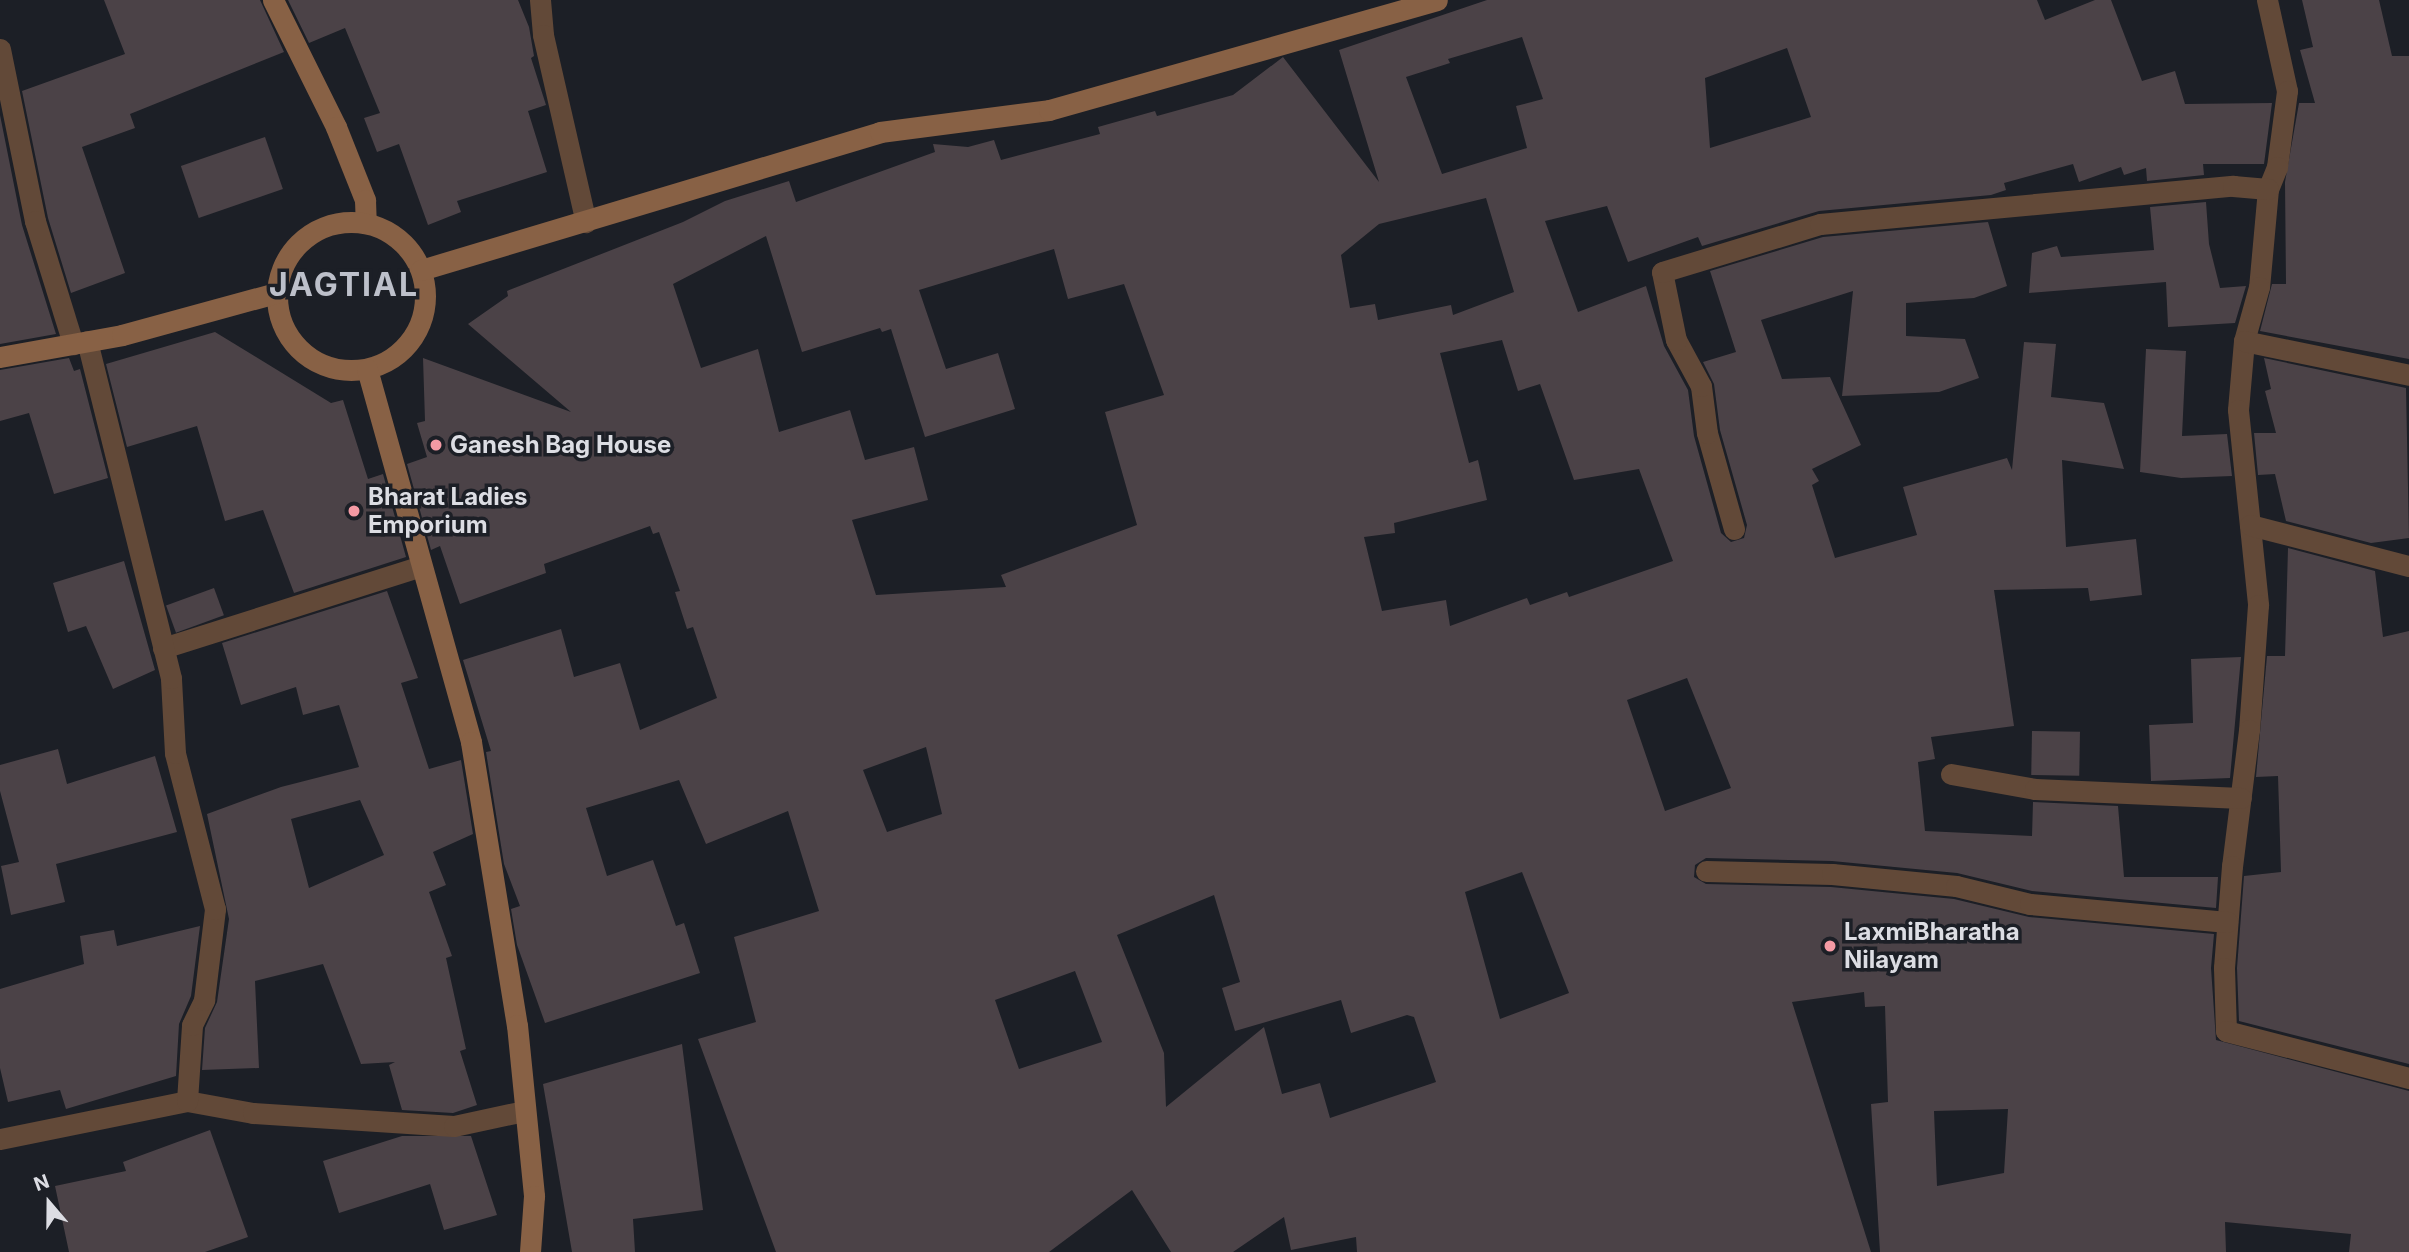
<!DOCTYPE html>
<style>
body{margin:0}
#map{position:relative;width:2409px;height:1252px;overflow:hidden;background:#1c1f26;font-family:Inter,sans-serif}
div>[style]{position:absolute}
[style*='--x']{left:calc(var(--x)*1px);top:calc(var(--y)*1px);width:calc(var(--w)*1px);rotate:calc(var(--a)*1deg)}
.building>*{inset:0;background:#4b4247;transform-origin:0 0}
.minor>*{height:21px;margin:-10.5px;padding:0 10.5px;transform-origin:10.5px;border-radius:10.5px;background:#624938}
.secondary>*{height:21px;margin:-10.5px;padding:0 10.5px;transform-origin:10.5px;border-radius:10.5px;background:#886145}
.secondary>.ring{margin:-10.5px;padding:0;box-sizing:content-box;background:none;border:21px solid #886145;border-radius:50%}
.dots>*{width:19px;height:19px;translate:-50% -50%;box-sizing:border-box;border:4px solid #1c1f26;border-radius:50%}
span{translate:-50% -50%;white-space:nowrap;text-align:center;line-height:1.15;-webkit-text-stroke:7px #1c1f26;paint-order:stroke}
.poi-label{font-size:24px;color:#dcdde3;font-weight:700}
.left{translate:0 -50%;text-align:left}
.district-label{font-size:32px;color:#bdc0ca;font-weight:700;letter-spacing:2px}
.north{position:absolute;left:14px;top:1168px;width:70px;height:70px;-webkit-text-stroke:5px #1c1f26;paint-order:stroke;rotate:340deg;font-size:19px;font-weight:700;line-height:28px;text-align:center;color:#dcdde3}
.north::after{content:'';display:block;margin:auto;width:24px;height:32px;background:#dcdde3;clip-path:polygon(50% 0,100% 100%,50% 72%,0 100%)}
</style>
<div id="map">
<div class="building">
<div style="clip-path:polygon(104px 0,260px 0,284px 52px,130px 114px,135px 128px,82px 147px,125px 273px,71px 293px,48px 218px,22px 91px,125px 54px)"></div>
<div style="clip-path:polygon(288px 0,518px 0,529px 27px,534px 56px,531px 58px,546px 105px,528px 111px,547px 172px,457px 201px,461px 212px,428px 225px,399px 144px,377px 152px,364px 118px,380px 113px,345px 28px,309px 43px)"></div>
<div style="clip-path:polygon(evenodd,1487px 0,2037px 0,2045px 20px,2095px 0,2111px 0,2142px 81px,2175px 71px,2185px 104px,2272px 103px,2264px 164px,2203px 164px,2204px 175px,2147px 181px,2146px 168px,2124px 175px,2121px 167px,2079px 182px,2073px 164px,2004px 183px,2006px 190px,1991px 195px,1819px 211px,1702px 246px,1698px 237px,1628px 262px,1607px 206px,1545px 221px,1578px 312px,1646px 286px,1664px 346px,1688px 390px,1694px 436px,1721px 533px,1731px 542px,1744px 538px,1747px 525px,1720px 430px,1714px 384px,1703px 362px,1736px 352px,1710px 271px,1823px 237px,1988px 222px,2007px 286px,1974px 298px,1906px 303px,1906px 336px,1965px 339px,1979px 378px,1939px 392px,1842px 396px,1853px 291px,1761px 320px,1782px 379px,1830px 377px,1861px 445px,1812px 469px,1819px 481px,1812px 485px,1835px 558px,1917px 535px,1903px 487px,2007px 458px,2012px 470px,2024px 342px,2056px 344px,2051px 397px,2104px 403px,2124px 469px,2062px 460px,2066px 547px,2136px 539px,2142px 595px,2090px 601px,2088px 588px,1994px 590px,2014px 726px,1931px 737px,1935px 759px,1918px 762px,1925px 831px,2032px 836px,2033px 802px,2118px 806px,2124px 877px,2218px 877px,2216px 908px,2032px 891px,1957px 873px,1832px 861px,1706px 858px,1695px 865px,1694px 877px,1706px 884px,1831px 887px,1954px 899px,2029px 917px,2214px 934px,2211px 968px,2216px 1040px,2409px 1091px,2409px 1252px,2349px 1252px,2351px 1234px,2225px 1222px,2226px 1252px,1880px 1252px,1871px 1104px,1888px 1102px,1885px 1006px,1865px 1007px,1864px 992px,1792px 1002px,1871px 1252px,1357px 1252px,1356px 1237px,1291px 1250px,1284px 1217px,1233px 1252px,1171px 1252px,1132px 1190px,1049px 1252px,776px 1252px,698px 1039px,756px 1022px,734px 937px,819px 911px,788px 811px,706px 844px,679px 780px,586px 808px,607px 876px,653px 860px,676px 926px,684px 923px,700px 973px,545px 1023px,517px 945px,511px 909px,520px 906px,504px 864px,486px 752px,491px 751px,463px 660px,561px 629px,574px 677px,620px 663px,640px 730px,717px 698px,693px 627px,687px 629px,675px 592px,680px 591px,659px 532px,653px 534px,650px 526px,544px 564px,546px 573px,460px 604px,440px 546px,431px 550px,407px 464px,427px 457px,417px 423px,425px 421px,423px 358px,571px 412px,468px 324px,508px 296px,507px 291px,683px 222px,725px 201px,789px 181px,796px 202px,935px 152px,933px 144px,968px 147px,994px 140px,1001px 160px,1100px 134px,1098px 127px,1155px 111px,1157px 116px,1233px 95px,1283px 57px,1379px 182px,1339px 50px,1487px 0,1522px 37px,1543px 99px,1516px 106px,1527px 148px,1442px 174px,1406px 77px,1450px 63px,1448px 59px,1522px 37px,1487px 0,1787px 48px,1811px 117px,1710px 148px,1705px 78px,1787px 48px,1487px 0,1486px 198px,1514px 292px,1453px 315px,1451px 305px,1378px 320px,1375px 304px,1350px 308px,1341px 255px,1379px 224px,1486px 198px,1487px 0,766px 236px,802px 352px,880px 328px,882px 332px,891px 329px,925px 437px,1015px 409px,998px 353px,946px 369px,919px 290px,1054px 249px,1068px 299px,1124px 284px,1164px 395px,1105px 412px,1137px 525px,1001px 575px,1006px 587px,876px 595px,852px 520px,928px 500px,914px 447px,865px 460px,850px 410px,779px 432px,758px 349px,701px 368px,673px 284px,766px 236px,1487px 0,1502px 340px,1518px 391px,1540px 384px,1574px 480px,1639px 469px,1673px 561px,1569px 597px,1567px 592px,1530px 605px,1527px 598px,1450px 626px,1446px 600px,1382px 611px,1364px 537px,1395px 533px,1394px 523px,1487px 500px,1478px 460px,1469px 463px,1440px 353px,1502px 340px,1487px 0,1687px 678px,1731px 788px,1665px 811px,1627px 700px,1687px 678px,1487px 0,926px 747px,942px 814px,887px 832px,863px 770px,926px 747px,1487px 0,1522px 872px,1569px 993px,1500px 1019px,1465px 892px,1522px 872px,1487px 0,1214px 895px,1240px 982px,1222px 988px,1235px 1031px,1341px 1000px,1351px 1033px,1407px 1015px,1414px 1017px,1436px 1082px,1330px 1118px,1320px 1083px,1282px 1094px,1264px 1027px,1166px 1107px,1164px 1053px,1117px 935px,1214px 895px,1487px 0,1075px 971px,1102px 1042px,1019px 1069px,995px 1000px,1075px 971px,1487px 0,2008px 1109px,2004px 1173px,1937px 1186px,1934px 1111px,2008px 1109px)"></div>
<div style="clip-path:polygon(2302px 0,2379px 0,2392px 56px,2409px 56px,2409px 359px,2260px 331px,2272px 284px,2286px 284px,2285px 182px,2299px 103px,2315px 103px,2300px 50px,2313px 47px)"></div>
<div style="clip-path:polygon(0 115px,22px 225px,56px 334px,0 344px)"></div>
<div style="left:265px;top:137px;width:55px;height:89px;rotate:71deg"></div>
<div style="clip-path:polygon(2206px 202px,2209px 244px,2220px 288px,2246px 286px,2235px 323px,2168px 327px,2166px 282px,2029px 293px,2032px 253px,2057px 246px,2061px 257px,2154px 250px,2150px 207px)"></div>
<div style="clip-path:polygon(215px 332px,331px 403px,343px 400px,368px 479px,383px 474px,406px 557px,294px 593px,263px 510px,225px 521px,197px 426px,127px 447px,106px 364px)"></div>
<div style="clip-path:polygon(2146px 349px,2186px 351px,2182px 436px,2227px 434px,2232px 476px,2181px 478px,2140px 472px)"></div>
<div style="clip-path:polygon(69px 358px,74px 371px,80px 369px,108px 478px,54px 494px,29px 413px,0 421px,0 370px)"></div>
<div style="clip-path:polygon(2264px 358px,2406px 388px,2409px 538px,2371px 543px,2286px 521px,2275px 474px,2258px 475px,2254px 433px,2276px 433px,2265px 391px,2271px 389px)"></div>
<div style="clip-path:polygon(2288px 548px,2375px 571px,2383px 637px,2409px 631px,2409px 1064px,2239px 1021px,2237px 968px,2244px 876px,2281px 872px,2278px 776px,2256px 777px,2267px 656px,2285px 656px)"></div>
<div style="clip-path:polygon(124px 561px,155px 670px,113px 689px,86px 626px,68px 632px,53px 583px)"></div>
<div style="left:214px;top:588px;width:29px;height:51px;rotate:70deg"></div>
<div style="clip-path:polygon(evenodd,387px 591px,418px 678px,401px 683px,429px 769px,461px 760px,473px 834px,433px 852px,446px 885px,429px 892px,452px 956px,446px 958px,466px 1049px,460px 1051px,477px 1105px,453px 1113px,402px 1110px,389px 1065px,395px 1062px,361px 1064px,323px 964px,255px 981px,259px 1068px,202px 1070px,205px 1028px,217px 1002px,229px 919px,207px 814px,281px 787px,359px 767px,339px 705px,303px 715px,296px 687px,241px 705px,222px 643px,387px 591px,360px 800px,384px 855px,309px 888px,291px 819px,360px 800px)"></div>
<div style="clip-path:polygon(2241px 657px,2230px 778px,2151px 781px,2149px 725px,2193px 723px,2191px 659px)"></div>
<div style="left:2032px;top:731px;width:48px;height:44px;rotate:1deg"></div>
<div style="clip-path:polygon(58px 749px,67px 784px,155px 756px,177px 832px,56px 864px,65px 902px,11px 915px,1px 866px,19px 862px,0 791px,0 765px)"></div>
<div style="clip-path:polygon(200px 926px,191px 996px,179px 1024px,176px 1076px,66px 1109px,60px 1090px,8px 1102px,0 1068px,0 989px,84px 964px,80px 936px,114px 930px,117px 946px)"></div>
<div style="clip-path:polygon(682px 1044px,703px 1210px,633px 1219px,635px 1252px,572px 1252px,543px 1084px)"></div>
<div style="clip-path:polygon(210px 1130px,248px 1237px,205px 1252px,69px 1252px,55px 1186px,126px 1171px,123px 1162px)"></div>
<div style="clip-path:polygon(402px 1136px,471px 1136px,497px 1215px,444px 1230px,430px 1184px,339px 1213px,323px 1161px)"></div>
</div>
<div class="minor">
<div style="--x:540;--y:0;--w:35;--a:85"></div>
<div style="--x:543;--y:35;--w:192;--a:77.1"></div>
<div style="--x:2267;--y:0;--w:93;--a:77.6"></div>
<div style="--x:2287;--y:91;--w:77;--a:97.5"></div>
<div style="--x:2277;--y:167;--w:24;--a:112"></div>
<div style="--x:2268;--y:189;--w:98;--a:95.2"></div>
<div style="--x:2259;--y:287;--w:56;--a:105.5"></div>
<div style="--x:2244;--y:341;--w:69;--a:95"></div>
<div style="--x:2238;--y:410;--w:196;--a:84.1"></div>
<div style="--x:2258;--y:605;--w:125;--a:94.1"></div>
<div style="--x:2249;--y:730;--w:137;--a:97.1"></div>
<div style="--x:2232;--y:866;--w:102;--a:94.5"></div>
<div style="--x:2224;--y:968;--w:63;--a:88.2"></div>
<div style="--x:2226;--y:1031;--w:189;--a:14.4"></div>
<div style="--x:0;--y:49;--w:176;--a:78.5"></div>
<div style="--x:35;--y:221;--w:129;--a:72.8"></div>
<div style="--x:2244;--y:341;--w:168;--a:11.6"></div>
<div style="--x:2250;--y:525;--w:164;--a:14.5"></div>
<div style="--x:1734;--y:529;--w:100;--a:-105.7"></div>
<div style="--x:1707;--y:433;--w:47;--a:-97.3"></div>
<div style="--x:1701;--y:386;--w:52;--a:-118.5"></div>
<div style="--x:1676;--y:340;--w:69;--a:-101.6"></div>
<div style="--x:1662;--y:272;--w:165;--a:-16.9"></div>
<div style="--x:1820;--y:224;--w:415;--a:-5.3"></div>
<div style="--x:2233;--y:186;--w:35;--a:5"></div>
<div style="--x:163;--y:648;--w:271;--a:-17.6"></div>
<div style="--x:1951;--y:774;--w:85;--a:10.1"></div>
<div style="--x:2035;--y:789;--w:206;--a:2.5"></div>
<div style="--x:1706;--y:871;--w:126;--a:1.4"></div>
<div style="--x:1832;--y:874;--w:125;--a:5.5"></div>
<div style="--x:1956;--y:886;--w:76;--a:13.7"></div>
<div style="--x:2030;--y:904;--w:198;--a:5.2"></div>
<div style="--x:187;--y:1101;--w:67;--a:10.3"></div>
<div style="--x:253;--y:1113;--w:201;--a:3.7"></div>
<div style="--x:454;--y:1126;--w:72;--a:-12.1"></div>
<div style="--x:0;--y:1139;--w:191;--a:-11.5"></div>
<div style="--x:187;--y:1101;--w:76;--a:-86.2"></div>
<div style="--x:192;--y:1025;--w:28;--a:-64"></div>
<div style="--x:204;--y:1000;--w:92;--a:-83.1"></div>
<div style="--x:215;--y:909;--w:161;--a:-104.4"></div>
<div style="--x:175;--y:753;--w:75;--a:-93.1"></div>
<div style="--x:171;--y:678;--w:347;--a:-104"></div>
</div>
<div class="secondary">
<div style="--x:273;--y:0;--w:142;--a:63.6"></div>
<div style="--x:336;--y:127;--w:79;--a:68.3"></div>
<div style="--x:365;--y:200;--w:23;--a:88"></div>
<div class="ring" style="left:277px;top:222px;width:127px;height:127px"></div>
<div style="--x:421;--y:270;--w:479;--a:-16.7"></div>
<div style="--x:880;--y:132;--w:170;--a:-7.4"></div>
<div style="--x:1049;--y:110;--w:403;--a:-15.8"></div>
<div style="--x:0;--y:357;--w:124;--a:-10.2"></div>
<div style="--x:122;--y:335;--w:160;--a:-15.3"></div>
<div style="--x:367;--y:369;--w:387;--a:74.4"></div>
<div style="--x:471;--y:742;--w:287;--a:80.8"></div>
<div style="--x:517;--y:1025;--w:172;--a:84.3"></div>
<div style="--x:534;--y:1196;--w:56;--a:94.1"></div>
</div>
<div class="dots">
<div style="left:436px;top:445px;background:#f49aa4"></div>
<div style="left:354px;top:511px;background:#f49aa4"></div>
<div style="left:1830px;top:946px;background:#f49aa4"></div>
</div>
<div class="poi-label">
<span class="left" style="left:450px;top:445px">Ganesh Bag House</span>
<span class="left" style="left:368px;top:511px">Bharat Ladies<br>Emporium</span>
<span class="left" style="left:1844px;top:946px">LaxmiBharatha<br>Nilayam</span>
</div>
<div class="district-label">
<span style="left:344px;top:285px">JAGTIAL</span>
</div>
<div class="north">N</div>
</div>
